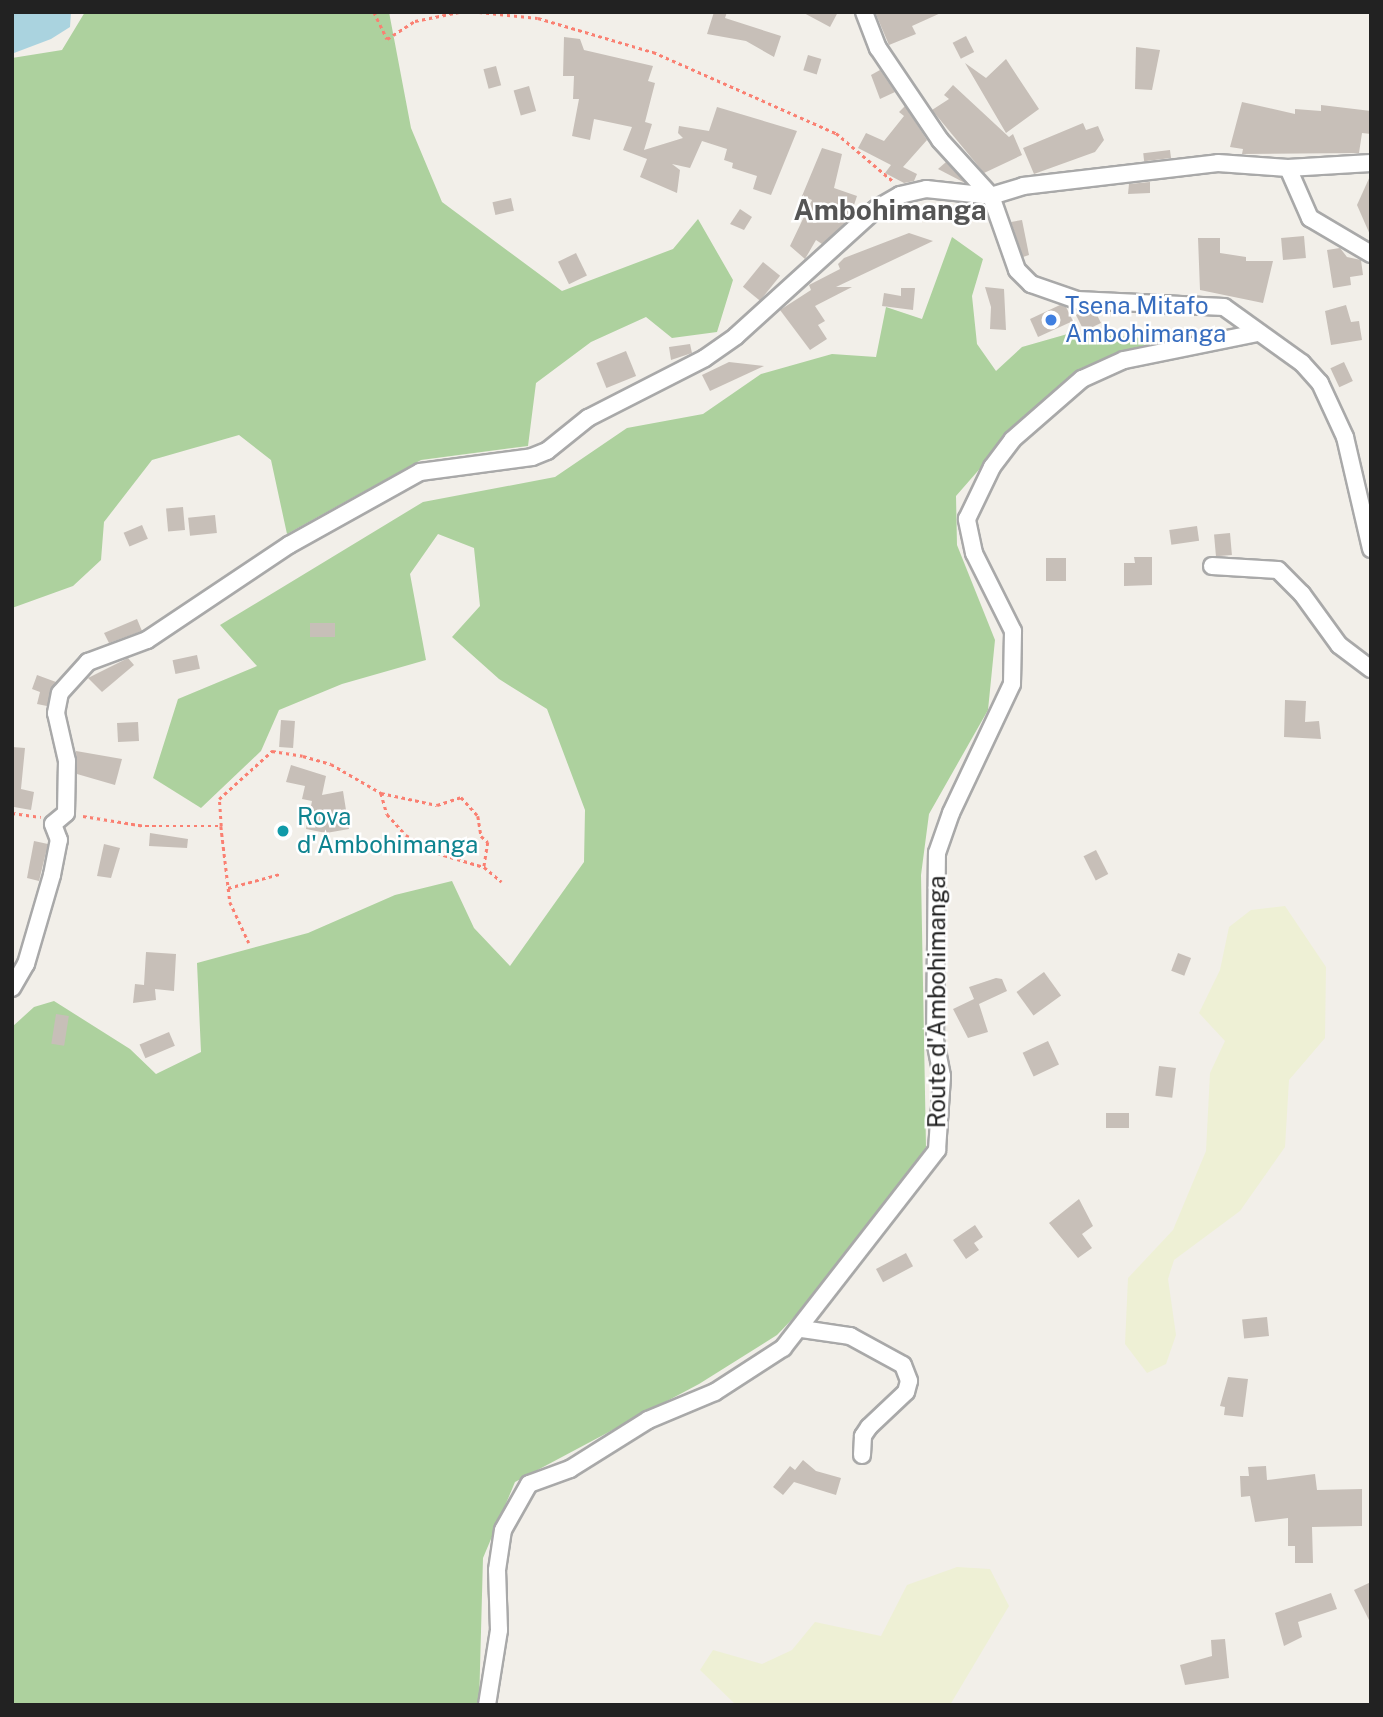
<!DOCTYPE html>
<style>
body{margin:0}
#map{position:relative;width:1383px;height:1717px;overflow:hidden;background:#f2efe9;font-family:"Public Sans",sans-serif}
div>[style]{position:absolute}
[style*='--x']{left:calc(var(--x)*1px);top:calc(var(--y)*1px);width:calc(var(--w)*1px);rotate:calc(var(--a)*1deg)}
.farmland>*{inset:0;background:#eef0d5}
.forest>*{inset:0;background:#add19e}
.water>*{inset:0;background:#aad3df}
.building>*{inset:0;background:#c7bfb8;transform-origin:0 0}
.path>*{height:2.5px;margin-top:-1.25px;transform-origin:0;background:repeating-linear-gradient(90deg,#fa8072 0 3.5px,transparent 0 7px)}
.roads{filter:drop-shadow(2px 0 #a9a9a9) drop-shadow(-2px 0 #a9a9a9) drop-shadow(0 2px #a9a9a9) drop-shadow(0 -2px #a9a9a9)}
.minor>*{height:16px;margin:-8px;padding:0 8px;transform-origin:8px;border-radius:8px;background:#fff}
.dots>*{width:19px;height:19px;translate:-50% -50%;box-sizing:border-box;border:4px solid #fff;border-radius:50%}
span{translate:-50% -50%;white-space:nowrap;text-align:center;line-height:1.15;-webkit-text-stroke:5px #fff;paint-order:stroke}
.shop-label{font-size:24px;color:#366cbe}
.left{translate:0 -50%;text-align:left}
.culture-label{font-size:24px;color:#0d838f}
.street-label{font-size:24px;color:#222}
.quarter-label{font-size:28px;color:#555;font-weight:700}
.frame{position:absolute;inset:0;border:14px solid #222;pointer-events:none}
</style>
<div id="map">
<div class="farmland">
<div style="clip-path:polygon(1285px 906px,1326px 967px,1325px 1038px,1289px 1080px,1285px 1147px,1240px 1211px,1174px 1260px,1168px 1279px,1176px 1335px,1166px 1364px,1147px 1373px,1125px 1344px,1128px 1278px,1173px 1230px,1206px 1151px,1210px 1073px,1225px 1041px,1199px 1013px,1220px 970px,1229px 927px,1251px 910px)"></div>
<div style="clip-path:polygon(957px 1567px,990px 1569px,1009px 1606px,950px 1705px,736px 1705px,700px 1670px,713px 1650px,762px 1664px,792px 1650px,815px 1622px,881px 1636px,907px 1585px)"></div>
</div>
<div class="forest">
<div style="clip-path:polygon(85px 12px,389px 12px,411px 128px,442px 202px,562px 291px,673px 249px,698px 219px,733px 280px,717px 332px,672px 338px,646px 317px,591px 342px,536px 383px,528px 446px,421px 460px,287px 534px,271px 460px,239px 435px,152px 460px,104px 522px,101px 560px,73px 586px,12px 608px,12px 58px,62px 50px)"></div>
<div style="clip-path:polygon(952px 237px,983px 259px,972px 296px,977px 344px,996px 371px,1022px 347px,1071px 333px,1158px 339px,1004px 441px,956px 496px,957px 545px,995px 640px,988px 710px,929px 814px,921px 875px,926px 1147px,866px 1242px,777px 1335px,699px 1384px,515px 1482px,483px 1558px,479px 1705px,12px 1705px,12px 1027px,34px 1007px,54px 1001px,130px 1049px,156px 1074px,201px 1052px,197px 963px,308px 933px,395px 895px,452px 881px,474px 928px,510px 966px,584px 862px,585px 810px,547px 709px,499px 679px,452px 637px,480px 606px,474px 548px,438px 534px,410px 574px,426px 660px,342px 684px,279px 710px,261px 751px,201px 808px,153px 778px,178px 699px,257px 666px,220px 625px,423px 502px,555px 477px,627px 428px,703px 414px,761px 374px,832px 354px,876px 357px,886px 307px,922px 319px)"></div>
</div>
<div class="water">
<div style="clip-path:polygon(12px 12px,71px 12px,70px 27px,51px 39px,14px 53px)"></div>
</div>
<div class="building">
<div style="clip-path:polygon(714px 12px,727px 12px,725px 18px,781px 36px,774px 57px,746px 41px,707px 34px)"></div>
<div style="clip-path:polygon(802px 12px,838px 12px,830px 27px)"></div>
<div style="clip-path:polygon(875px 12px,943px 12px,912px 26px,916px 34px,889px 45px)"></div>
<div style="left:966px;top:36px;width:18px;height:15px;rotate:63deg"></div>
<div style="clip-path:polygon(564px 37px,580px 39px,584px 50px,653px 66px,648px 81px,655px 83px,645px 122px,652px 124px,644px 150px,683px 138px,678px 133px,679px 126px,709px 131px,717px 107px,797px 131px,771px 195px,753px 189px,757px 176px,732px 168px,733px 163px,724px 160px,727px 149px,702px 141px,690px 168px,672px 164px,680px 170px,677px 193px,640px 177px,647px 159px,623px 150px,632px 127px,594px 119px,590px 140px,572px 136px,579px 99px,573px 99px,574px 76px,563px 76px)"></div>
<div style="clip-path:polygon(1136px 47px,1160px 50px,1152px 90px,1135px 89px)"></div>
<div style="left:808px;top:55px;width:14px;height:16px;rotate:17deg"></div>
<div style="clip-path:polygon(1006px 59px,1039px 109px,1006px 133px,965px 63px,986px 78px)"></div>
<div style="left:496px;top:66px;width:20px;height:13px;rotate:75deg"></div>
<div style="clip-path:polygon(880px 70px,895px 92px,880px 99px,871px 75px)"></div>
<div style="clip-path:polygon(953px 85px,1009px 137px,1013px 134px,1022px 155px,984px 173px,932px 110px,949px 99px,944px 95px)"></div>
<div style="left:529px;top:86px;width:26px;height:16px;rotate:74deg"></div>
<div style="clip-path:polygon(1242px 102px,1295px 114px,1295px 109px,1321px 111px,1321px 105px,1371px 111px,1371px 134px,1362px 133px,1359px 153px,1242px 154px,1243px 149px,1230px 147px)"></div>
<div style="clip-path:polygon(905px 106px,927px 140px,903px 167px,917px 174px,914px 181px,904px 183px,885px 173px,891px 165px,858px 148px,866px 133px,884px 141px,904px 116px,899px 112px)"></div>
<div style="clip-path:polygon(1083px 123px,1086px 130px,1098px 126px,1104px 140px,1095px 152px,1034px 174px,1023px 148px)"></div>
<div style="clip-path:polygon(822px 148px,842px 154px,834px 188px,857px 196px,849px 220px,822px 244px,816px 240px,805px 259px,790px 246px,812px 200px,802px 196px)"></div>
<div style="left:1170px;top:150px;width:8px;height:27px;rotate:83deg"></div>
<div style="clip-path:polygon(946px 162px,965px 183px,938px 169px)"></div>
<div style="clip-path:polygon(1371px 174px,1371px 237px,1357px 205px)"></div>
<div style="clip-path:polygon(1150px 182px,1150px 193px,1128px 194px,1129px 184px)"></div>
<div style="left:511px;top:198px;width:13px;height:19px;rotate:77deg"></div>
<div style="clip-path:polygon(740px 209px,752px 217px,744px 230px,730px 224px)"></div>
<div style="clip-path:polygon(1022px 220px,1029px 255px,1023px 257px,1011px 222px)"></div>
<div style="clip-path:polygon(909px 233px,933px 241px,836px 287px,852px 287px,815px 306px,825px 321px,818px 325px,827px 339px,810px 350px,780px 310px,811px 290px,809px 285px,840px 269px,838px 264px,844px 258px)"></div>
<div style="left:1304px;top:236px;width:22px;height:23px;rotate:85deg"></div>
<div style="clip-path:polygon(1198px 238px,1220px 238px,1220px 253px,1246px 257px,1246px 261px,1273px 261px,1263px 303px,1200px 290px)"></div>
<div style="clip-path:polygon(1340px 248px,1347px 257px,1361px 260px,1363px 275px,1350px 277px,1351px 285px,1333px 288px,1327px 250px)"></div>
<div style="left:576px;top:253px;width:25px;height:20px;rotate:64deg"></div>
<div style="left:763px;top:262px;width:22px;height:32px;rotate:39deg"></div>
<div style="clip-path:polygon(985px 287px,1004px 289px,1006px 330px,990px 329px,991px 307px)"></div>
<div style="clip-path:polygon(901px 288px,915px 288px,913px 310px,882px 306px,884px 293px,901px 296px)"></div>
<div style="clip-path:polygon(1060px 305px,1066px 307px,1073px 321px,1038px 337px,1030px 319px)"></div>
<div style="clip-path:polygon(1346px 305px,1351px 322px,1359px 321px,1362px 340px,1331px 345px,1325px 311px)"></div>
<div style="clip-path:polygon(1084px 311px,1095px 311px,1101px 323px,1084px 331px,1076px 315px)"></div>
<div style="clip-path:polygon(690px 344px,692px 353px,671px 360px,669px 347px)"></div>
<div style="left:626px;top:351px;width:27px;height:32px;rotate:68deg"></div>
<div style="clip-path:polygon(729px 362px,764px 366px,710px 391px,702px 375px)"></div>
<div style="left:1344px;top:362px;width:21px;height:15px;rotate:65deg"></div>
<div style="left:183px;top:507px;width:23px;height:17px;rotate:85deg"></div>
<div style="left:215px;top:515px;width:18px;height:27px;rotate:84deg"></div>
<div style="left:142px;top:525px;width:15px;height:20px;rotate:67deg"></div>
<div style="left:1197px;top:526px;width:15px;height:28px;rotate:82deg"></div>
<div style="left:1230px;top:533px;width:22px;height:16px;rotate:85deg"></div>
<div style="clip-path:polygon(1134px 557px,1152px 557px,1152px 585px,1124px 586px,1124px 563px,1135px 563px)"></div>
<div style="left:1046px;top:558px;width:20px;height:23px"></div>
<div style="clip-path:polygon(137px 619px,142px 631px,109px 643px,104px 633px)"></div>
<div style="left:310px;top:623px;width:25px;height:14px"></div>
<div style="left:197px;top:655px;width:14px;height:25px;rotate:78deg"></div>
<div style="clip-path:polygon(128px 658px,134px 665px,102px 692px,88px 678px)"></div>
<div style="clip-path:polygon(37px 675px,56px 682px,47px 706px,37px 704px,40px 692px,32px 689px)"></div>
<div style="clip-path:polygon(1285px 700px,1306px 701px,1305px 722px,1319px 721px,1321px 739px,1284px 737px)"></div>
<div style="left:281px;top:720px;width:14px;height:27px;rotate:4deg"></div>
<div style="left:138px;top:722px;width:19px;height:21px;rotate:87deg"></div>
<div style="clip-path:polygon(12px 747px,25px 748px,21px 789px,34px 792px,31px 810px,14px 807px)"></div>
<div style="clip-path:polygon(76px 751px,122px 759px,115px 785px,77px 774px)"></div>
<div style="clip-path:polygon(291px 765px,326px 776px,322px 795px,343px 791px,349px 829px,326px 833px,306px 829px,312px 801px,302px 799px,305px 786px,286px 782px)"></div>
<div style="clip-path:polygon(150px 833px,188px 839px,187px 848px,149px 846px)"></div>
<div style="clip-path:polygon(34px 841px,48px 844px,39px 881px,27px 878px)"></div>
<div style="clip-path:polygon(104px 844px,120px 848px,111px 878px,97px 876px)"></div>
<div style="left:1096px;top:850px;width:27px;height:14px;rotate:63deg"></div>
<div style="clip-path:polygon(146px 952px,176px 954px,174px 991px,155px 989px,156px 1000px,133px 1003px,135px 984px,144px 985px)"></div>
<div style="left:1178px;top:953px;width:14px;height:19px;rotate:21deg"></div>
<div style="left:1044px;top:972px;width:29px;height:34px;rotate:54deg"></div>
<div style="clip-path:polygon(996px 978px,1002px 979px,1007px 991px,979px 1004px,988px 1032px,968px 1038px,953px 1009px,974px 999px,969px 987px)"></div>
<div style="left:56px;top:1014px;width:13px;height:30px;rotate:9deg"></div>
<div style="left:169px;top:1032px;width:15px;height:32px;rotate:67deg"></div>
<div style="left:1048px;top:1041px;width:26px;height:28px;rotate:65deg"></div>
<div style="left:1159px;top:1066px;width:17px;height:30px;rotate:7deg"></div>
<div style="left:1106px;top:1113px;width:23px;height:15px"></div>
<div style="clip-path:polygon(1079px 1199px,1093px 1226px,1082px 1234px,1092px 1248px,1078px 1258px,1049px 1223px)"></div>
<div style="clip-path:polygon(975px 1225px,983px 1237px,974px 1243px,979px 1250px,966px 1259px,953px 1240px)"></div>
<div style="left:906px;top:1253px;width:15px;height:34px;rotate:62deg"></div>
<div style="left:1267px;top:1317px;width:19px;height:25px;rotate:84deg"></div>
<div style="clip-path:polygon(1228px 1377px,1248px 1379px,1243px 1417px,1224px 1415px,1225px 1407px,1220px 1406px)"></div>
<div style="clip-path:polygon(803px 1460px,816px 1471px,841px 1478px,836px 1495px,794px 1482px,783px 1495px,773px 1487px,790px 1466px,795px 1470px)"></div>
<div style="clip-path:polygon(1266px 1466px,1267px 1480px,1315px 1474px,1317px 1490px,1362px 1489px,1362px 1526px,1312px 1527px,1313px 1563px,1295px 1563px,1295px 1546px,1288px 1546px,1288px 1518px,1255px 1522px,1250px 1496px,1241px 1497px,1240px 1476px,1249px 1476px,1248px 1467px)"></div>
<div style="clip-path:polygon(1371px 1582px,1371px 1624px,1354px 1590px)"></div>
<div style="clip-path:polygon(1331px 1593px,1337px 1609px,1298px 1622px,1302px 1637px,1284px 1646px,1275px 1613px)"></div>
<div style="clip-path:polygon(1225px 1639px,1229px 1678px,1185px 1685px,1180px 1665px,1212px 1656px,1211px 1640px)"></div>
</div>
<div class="path">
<div style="--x:374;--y:12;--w:30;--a:64"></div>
<div style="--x:387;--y:39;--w:33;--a:-33"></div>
<div style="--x:415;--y:21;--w:45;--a:-11.6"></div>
<div style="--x:479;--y:12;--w:59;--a:5.8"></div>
<div style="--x:538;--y:18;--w:120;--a:16.5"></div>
<div style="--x:653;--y:52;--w:200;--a:23.9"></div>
<div style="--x:836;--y:133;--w:76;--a:40.2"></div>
<div style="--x:381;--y:793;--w:22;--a:74"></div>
<div style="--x:387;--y:814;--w:28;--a:48"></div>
<div style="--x:406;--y:835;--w:36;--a:30"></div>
<div style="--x:437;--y:853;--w:49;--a:16.6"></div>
<div style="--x:12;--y:813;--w:29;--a:8"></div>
<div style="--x:83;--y:816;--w:63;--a:9.2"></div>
<div style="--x:145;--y:826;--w:76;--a:0"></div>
<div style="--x:221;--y:826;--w:77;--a:83.2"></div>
<div style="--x:230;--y:902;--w:45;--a:65.1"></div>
<div style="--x:221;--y:826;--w:27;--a:-94"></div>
<div style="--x:219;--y:799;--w:72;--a:-42.2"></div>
<div style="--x:272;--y:751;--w:31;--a:9"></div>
<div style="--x:303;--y:756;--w:29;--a:16"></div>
<div style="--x:331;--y:764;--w:58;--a:30.1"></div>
<div style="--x:381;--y:793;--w:57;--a:12.1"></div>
<div style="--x:437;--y:805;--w:25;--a:-18"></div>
<div style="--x:461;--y:797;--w:25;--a:48"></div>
<div style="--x:478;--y:816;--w:20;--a:81"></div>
<div style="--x:481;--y:836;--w:9;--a:41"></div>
<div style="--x:488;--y:842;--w:25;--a:99"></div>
<div style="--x:484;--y:867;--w:23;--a:40"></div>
<div style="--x:228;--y:888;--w:54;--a:-15.1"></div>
</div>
<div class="roads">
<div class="minor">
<div style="--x:864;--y:12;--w:39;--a:69"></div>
<div style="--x:878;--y:48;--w:111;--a:56"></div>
<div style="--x:940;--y:140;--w:76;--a:47.7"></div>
<div style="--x:991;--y:196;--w:78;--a:70.6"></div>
<div style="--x:1017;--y:270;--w:20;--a:45"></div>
<div style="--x:1031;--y:284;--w:49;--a:19.2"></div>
<div style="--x:1077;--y:300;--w:147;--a:2.7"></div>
<div style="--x:1224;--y:307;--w:96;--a:35.7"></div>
<div style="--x:1302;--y:363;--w:27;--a:48"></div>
<div style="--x:1320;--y:383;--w:60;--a:65.2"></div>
<div style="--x:1345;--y:437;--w:115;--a:76.9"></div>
<div style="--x:1288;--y:168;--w:55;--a:66.3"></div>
<div style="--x:1310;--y:218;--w:71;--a:30.5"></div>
<div style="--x:1212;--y:566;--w:66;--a:3.5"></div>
<div style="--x:1278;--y:570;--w:34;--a:45"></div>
<div style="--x:1302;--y:594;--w:63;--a:54"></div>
<div style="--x:1339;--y:645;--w:40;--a:37"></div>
<div style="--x:12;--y:988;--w:28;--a:-60"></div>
<div style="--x:26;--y:964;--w:93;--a:-73.7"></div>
<div style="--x:52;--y:875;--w:36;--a:-79"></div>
<div style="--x:59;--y:840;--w:17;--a:-111"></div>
<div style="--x:53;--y:824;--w:17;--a:-40"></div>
<div style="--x:66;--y:813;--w:52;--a:-88.9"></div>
<div style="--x:67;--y:761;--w:49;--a:-102.9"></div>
<div style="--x:56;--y:713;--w:20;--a:-79"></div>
<div style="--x:60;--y:693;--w:42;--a:-47.9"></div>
<div style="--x:88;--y:662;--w:63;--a:-20.4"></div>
<div style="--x:147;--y:640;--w:171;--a:-33.8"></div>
<div style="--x:289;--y:545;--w:150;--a:-29.1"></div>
<div style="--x:420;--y:472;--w:113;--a:-7.6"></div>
<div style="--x:532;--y:457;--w:16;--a:-22"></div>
<div style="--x:547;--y:451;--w:53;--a:-38.8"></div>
<div style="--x:588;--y:418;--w:131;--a:-27.1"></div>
<div style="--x:705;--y:358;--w:38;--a:-35"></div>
<div style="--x:736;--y:336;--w:189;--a:-42.2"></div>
<div style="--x:876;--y:209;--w:28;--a:-30"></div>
<div style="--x:900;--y:195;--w:27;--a:-13"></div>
<div style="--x:926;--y:189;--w:65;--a:6.1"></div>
<div style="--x:991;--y:196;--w:34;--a:-17"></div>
<div style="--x:1023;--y:186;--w:196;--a:-6.7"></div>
<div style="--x:1218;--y:163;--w:70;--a:4.1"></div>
<div style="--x:1288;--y:168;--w:83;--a:-3.4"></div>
<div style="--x:802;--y:1329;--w:49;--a:8.3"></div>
<div style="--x:850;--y:1336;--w:60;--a:28.7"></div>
<div style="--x:903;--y:1365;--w:17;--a:69"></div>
<div style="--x:909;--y:1381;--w:11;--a:105"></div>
<div style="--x:906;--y:1392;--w:51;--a:136.6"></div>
<div style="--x:869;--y:1427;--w:11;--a:124"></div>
<div style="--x:863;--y:1436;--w:19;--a:93"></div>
<div style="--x:487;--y:1705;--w:76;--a:-80.9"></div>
<div style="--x:499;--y:1630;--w:60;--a:-91.9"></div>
<div style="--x:497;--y:1570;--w:40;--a:-81.5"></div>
<div style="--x:503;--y:1530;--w:53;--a:-60.5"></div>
<div style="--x:529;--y:1484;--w:44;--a:-20.1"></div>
<div style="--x:570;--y:1469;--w:92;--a:-32.1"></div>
<div style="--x:648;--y:1420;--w:73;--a:-22.7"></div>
<div style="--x:715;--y:1392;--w:81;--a:-32.9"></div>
<div style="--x:783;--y:1348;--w:251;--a:-52.1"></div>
<div style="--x:937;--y:1150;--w:74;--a:-86.1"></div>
<div style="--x:942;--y:1076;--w:37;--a:-101"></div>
<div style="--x:935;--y:1040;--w:187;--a:-89.4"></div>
<div style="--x:937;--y:853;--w:42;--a:-70.7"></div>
<div style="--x:951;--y:813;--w:143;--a:-64.7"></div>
<div style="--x:1012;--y:684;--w:53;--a:-88.9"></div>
<div style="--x:1013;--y:631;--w:87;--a:-116.6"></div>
<div style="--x:974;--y:553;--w:35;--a:-102"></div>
<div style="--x:967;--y:519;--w:58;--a:-64.3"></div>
<div style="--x:992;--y:467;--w:34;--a:-53"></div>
<div style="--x:1012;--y:440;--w:93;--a:-41.1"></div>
<div style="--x:1082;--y:379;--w:46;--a:-24.3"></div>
<div style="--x:1124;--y:360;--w:136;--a:-11.5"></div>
</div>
</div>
<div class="dots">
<div style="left:1051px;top:320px;background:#3f7fe0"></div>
<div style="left:283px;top:831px;background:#0f9aa8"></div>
</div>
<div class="shop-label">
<span class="left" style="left:1065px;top:320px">Tsena Mitafo<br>Ambohimanga</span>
</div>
<div class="culture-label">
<span class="left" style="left:297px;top:831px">Rova<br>d'Ambohimanga</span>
</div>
<div class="street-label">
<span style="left:937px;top:1002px;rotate:-90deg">Route d'Ambohimanga</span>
</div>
<div class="quarter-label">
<span style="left:890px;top:210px">Ambohimanga</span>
</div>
<div class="frame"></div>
</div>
